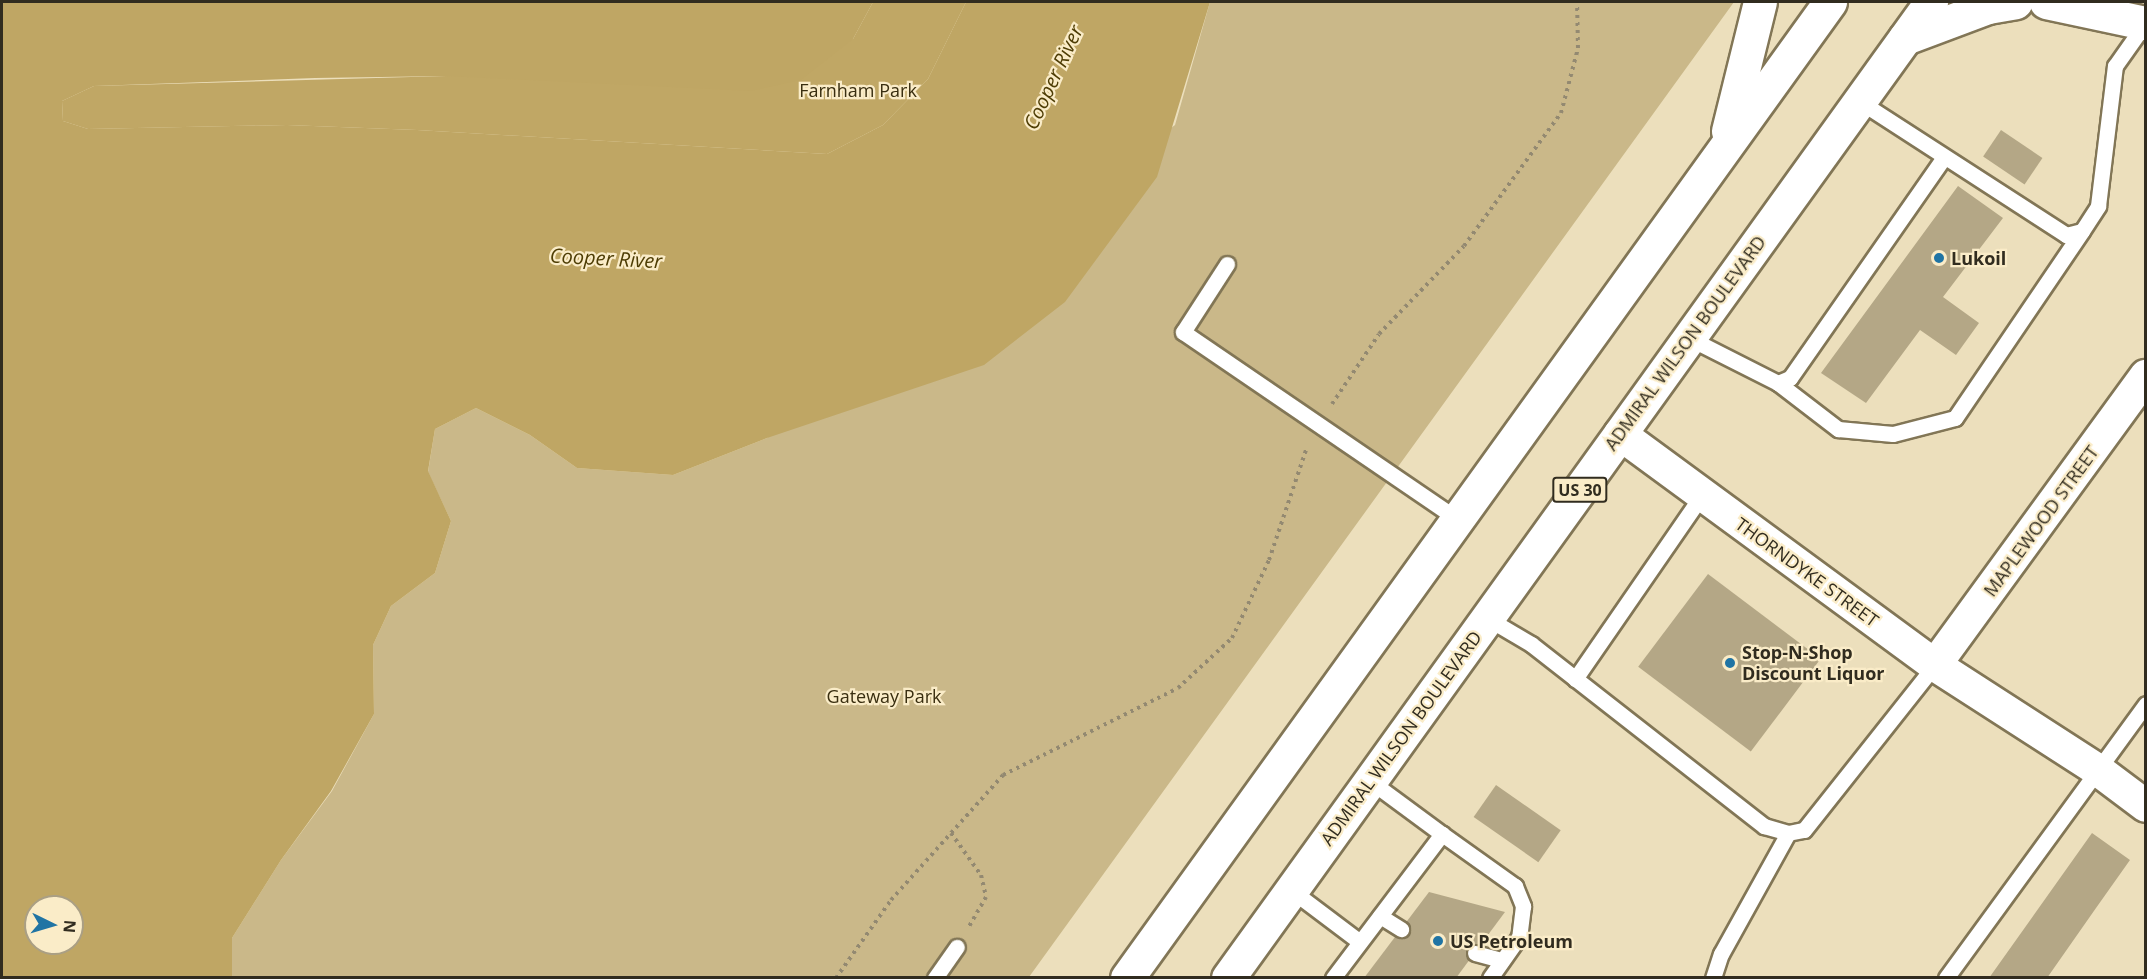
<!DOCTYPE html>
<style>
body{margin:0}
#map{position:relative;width:2147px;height:979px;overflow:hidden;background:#ecdfbc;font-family:"Open Sans",sans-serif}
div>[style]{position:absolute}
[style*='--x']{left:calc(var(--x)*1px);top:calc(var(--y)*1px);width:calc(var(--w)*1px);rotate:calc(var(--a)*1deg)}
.green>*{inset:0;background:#cab889}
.forest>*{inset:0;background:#c0a765}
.water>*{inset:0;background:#bfa664}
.building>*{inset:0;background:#b4a786;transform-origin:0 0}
.path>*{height:4px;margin-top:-2px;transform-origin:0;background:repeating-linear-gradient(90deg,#938971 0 3px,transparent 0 7.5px)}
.roads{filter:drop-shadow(2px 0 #827656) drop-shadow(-2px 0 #827656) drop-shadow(0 2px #827656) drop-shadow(0 -2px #827656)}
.lane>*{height:15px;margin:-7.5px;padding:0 7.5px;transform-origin:7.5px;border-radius:7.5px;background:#fff}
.street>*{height:32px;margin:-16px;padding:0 16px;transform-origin:16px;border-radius:16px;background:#fff}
.highway>*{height:33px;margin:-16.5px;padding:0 16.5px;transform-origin:16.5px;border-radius:16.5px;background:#fff}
.dots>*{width:16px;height:16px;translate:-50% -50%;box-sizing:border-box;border:3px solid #faecc8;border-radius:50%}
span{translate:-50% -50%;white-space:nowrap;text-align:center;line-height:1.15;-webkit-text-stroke:4.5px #faecc8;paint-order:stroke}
.shield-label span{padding:2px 4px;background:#faecc8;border:2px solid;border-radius:4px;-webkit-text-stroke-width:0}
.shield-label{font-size:16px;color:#312c1f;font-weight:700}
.park-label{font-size:18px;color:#392e10}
.poi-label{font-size:18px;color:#312c1f;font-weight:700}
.left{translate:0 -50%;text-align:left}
.street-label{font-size:18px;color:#312c1f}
.water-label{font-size:20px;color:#4e3d05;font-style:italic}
.frame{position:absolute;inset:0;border:3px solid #312c1f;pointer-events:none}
.north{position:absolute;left:24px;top:895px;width:60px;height:60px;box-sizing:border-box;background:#faecc8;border:2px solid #aa9f84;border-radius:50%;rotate:95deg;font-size:16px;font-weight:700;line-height:24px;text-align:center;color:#312c1f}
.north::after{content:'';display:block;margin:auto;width:21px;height:27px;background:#2074a4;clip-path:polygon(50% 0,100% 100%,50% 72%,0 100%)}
</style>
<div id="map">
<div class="green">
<div style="clip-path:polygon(1210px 2px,1734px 2px,1029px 977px,232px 977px,232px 938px,281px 860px,332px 791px,374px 714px,373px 645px,391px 606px,435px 573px,451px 521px,428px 472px,435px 429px,476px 408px,530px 435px,577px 468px,673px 475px,767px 438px,1175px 125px)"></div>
</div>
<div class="forest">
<div style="clip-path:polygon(873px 2px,966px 2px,928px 79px,883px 125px,827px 154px,417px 130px,287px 125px,88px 129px,63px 121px,62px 101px,94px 86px,446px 76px,853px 39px)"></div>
</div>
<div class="water">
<div style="clip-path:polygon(evenodd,2px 2px,873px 2px,853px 39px,801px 80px,751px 91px,446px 76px,315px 78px,94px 86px,62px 101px,63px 121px,88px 129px,287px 125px,417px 130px,827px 154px,883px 125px,928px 79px,966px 2px,1210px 2px,1157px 177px,1065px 302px,984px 365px,767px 438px,673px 475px,577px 468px,530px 435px,476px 408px,435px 429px,428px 471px,451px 521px,435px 573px,391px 606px,373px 645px,374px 714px,331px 791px,281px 860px,232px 938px,232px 977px,2px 978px,2px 2px,36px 907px,72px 907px,72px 943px,36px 943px,36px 907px)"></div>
</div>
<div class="building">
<div style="left:2001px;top:130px;width:50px;height:32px;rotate:34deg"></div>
<div style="clip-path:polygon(1958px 186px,2003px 218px,1943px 297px,1979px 323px,1956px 355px,1920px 330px,1866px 403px,1821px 373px)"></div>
<div style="left:1708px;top:574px;width:141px;height:116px;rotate:37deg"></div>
<div style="left:1496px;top:785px;width:79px;height:39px;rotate:35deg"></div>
<div style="clip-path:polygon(2092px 833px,2130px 860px,2096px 908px,2047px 978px,1989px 978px)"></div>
<div style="clip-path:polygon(1429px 892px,1505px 912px,1456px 978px,1364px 978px)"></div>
</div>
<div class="path">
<div style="--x:1332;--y:404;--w:84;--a:-56.1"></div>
<div style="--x:1379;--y:334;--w:122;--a:-46"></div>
<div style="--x:1464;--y:246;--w:165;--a:-53.9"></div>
<div style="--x:1561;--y:113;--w:67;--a:-75.3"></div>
<div style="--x:1578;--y:48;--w:46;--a:-91.2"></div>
<div style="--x:951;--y:833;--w:52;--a:54.5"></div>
<div style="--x:981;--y:875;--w:23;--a:77"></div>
<div style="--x:986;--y:897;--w:34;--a:120"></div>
<div style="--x:836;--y:978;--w:95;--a:-54.8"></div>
<div style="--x:891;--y:900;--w:168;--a:-48.1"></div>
<div style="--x:1003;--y:775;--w:195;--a:-26.4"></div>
<div style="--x:1178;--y:688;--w:74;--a:-42.8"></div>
<div style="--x:1232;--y:638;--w:86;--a:-64.6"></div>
<div style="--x:1269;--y:560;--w:119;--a:-71.4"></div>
</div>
<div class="roads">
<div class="lane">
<div style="--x:1859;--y:101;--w:247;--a:32.9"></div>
<div style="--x:2066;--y:235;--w:16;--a:-14"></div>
<div style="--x:2082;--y:231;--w:30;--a:-57"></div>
<div style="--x:2098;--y:206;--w:141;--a:-83.1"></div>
<div style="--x:2115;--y:66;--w:54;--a:-54.8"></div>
<div style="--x:1227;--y:264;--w:81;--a:122.9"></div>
<div style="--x:1183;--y:332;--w:332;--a:34.3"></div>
<div style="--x:1689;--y:338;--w:100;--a:26.8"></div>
<div style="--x:1778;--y:383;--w:13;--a:-23"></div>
<div style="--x:1790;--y:378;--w:269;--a:-55.1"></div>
<div style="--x:1778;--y:383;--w:76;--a:37.5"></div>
<div style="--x:1838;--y:429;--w:55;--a:5.2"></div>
<div style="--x:1893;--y:434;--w:64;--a:-14.5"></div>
<div style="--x:1955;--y:418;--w:226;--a:-55.8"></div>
<div style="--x:1487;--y:618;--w:51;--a:30.6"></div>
<div style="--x:1531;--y:644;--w:296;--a:38"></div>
<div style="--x:1764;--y:826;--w:25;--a:16"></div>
<div style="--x:1788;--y:833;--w:16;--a:-11"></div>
<div style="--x:1804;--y:830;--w:211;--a:-51.6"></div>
<div style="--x:1575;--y:679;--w:224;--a:-55.4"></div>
<div style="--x:1370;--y:781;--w:89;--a:36.4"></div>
<div style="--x:1291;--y:890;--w:86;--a:37"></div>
<div style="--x:1380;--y:916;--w:25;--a:32"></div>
<div style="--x:1475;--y:953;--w:28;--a:15"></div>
<div style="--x:935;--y:978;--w:38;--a:-55"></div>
<div style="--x:1333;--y:978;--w:181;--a:-52.9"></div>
<div style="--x:1442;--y:834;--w:90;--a:35.5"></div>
<div style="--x:1515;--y:886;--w:22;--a:68"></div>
<div style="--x:1523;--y:906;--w:31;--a:97"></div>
<div style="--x:1519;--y:937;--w:50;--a:125.3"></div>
<div style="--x:1713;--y:978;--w:25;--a:-72"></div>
<div style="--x:1721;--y:954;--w:138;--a:-61"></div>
<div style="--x:1946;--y:978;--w:339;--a:-53.9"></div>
</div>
<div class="street">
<div style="--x:1620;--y:434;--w:391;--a:36.3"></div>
<div style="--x:1935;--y:665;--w:194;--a:32.8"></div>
<div style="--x:2098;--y:770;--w:60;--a:36.9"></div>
<div style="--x:1935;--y:665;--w:358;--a:-53.9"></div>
</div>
<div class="highway">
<div style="--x:2046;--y:2;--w:101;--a:12"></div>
<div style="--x:1905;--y:38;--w:89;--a:-20.5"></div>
<div style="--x:1988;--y:7;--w:28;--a:-10"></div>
<div style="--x:1728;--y:131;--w:133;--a:-76.1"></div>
<div style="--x:1127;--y:978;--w:1203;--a:-54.24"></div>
<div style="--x:1228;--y:978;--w:1203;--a:-54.24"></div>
</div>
</div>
<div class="dots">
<div style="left:1939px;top:258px;background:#2074a4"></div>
<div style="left:1730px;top:663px;background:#2074a4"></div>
<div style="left:1438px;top:941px;background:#2074a4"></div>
</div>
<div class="shield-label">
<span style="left:1580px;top:490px">US 30</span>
</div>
<div class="park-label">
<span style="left:858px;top:90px">Farnham Park</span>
<span style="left:884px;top:696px">Gateway Park</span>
</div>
<div class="poi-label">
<span class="left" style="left:1951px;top:258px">Lukoil</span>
<span class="left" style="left:1742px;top:663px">Stop-N-Shop<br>Discount Liquor</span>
<span class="left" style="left:1450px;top:941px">US Petroleum</span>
</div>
<div class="street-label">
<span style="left:1685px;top:343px;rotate:-54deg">ADMIRAL WILSON BOULEVARD</span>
<span style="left:2041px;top:521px;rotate:-54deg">MAPLEWOOD STREET</span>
<span style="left:1807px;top:572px;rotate:36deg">THORNDYKE STREET</span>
<span style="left:1401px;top:738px;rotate:-54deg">ADMIRAL WILSON BOULEVARD</span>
</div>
<div class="water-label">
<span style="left:1053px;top:77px;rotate:-65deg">Cooper River</span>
<span style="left:606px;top:258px;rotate:3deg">Cooper River</span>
</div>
<div class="frame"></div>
<div class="north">N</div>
</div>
